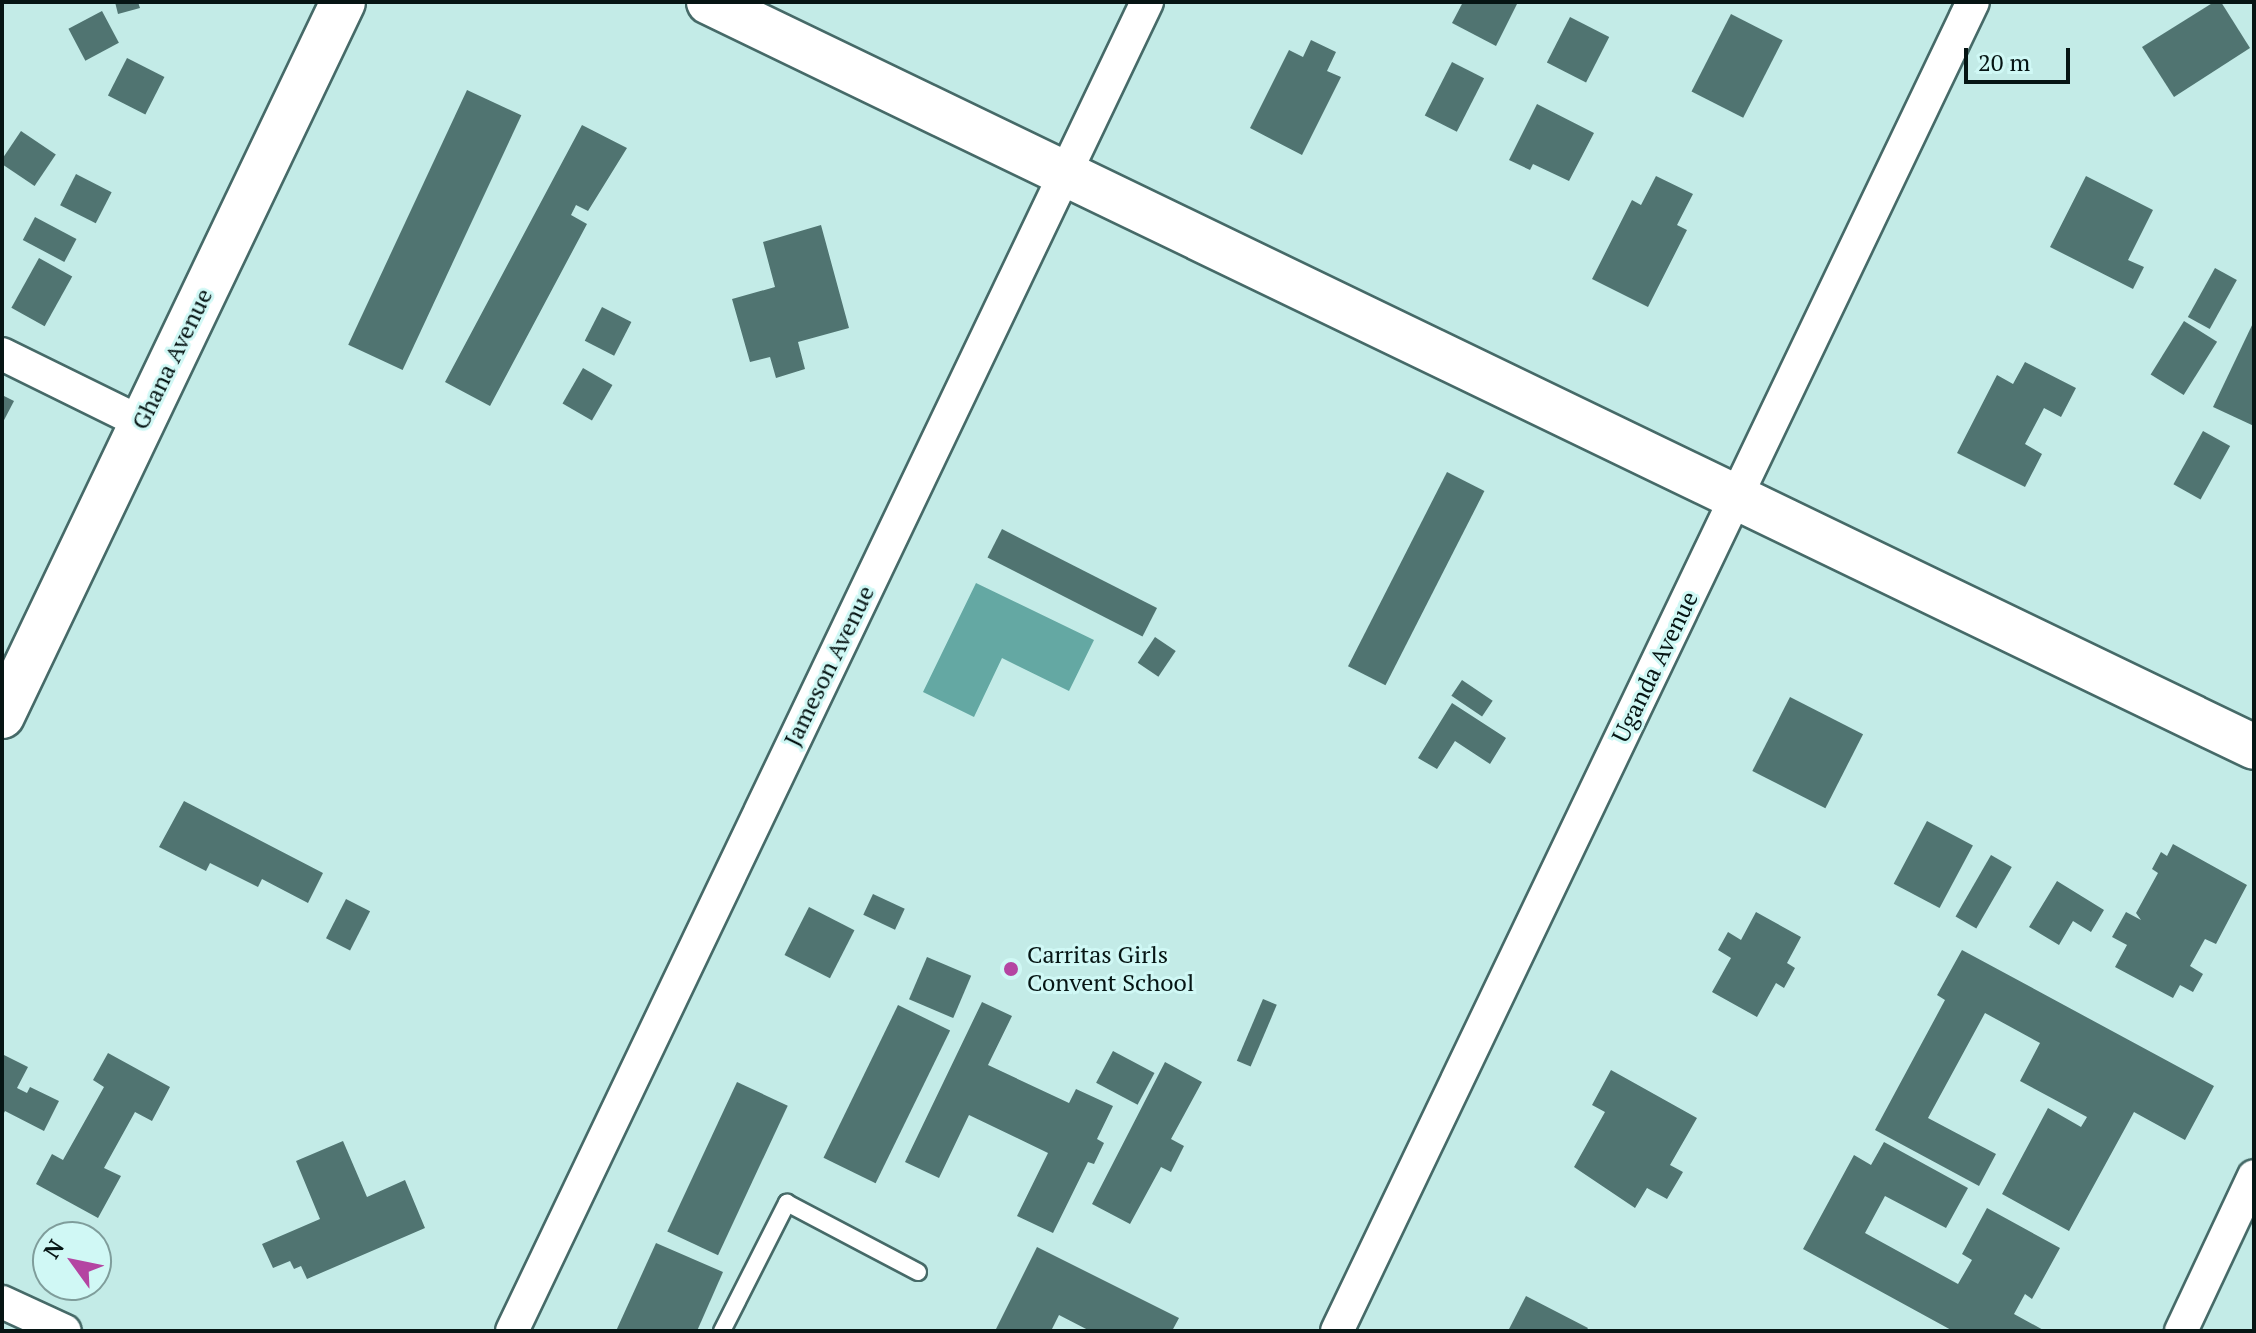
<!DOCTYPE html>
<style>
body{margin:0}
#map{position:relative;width:2256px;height:1333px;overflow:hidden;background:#c3ebe7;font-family:"PT Serif",serif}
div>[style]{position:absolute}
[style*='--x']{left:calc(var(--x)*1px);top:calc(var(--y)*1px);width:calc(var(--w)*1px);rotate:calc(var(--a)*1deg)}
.water>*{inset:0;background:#64a8a3}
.building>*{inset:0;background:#507471;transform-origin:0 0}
.roads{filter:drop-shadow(2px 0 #466a68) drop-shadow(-2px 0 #466a68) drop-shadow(0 2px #466a68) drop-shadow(0 -2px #466a68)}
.service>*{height:16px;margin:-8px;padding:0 8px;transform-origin:8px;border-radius:8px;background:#fff}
.minor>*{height:32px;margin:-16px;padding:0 16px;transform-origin:16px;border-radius:16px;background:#fff}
.secondary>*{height:44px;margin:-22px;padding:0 22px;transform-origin:22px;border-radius:22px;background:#fff}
.dots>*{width:22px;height:22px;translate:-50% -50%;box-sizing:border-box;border:4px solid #d0f8f5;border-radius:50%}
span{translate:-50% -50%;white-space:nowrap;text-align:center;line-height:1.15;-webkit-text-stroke:6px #d0f8f5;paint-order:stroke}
.street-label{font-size:24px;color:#061514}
.poi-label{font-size:24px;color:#061514}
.left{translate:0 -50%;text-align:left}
.frame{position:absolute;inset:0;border:4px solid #061514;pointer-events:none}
.north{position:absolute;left:32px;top:1221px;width:80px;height:80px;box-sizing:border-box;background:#d0f8f5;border:2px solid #7f9d9b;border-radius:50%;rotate:303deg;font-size:22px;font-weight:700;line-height:32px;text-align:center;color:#061514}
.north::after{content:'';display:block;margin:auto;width:28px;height:36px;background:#b445a2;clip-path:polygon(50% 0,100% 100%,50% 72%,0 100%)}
.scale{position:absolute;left:1964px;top:48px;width:106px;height:36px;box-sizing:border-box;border:4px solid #061514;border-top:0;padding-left:10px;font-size:24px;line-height:28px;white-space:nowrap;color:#061514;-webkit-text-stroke:6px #d0f8f5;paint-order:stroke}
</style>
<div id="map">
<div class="water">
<div style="clip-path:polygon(976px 583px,1094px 640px,1069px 691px,1002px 658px,974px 717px,923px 692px)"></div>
</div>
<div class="building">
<div style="clip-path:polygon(115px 2px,138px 2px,140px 8px,118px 14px)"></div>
<div style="clip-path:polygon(1463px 2px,1518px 2px,1496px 46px,1452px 23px)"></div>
<div style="clip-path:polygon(2214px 2px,2221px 2px,2250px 48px,2174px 97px,2142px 47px)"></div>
<div style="left:102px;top:11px;width:36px;height:38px;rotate:62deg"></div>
<div style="left:1731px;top:14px;width:58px;height:87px;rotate:27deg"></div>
<div style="left:1570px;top:17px;width:44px;height:51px;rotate:27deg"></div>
<div style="clip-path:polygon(1311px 40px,1336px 52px,1327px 71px,1341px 77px,1302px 155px,1250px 128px,1289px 50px,1303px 57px)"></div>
<div style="left:127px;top:58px;width:42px;height:42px;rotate:27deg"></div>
<div style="left:1452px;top:62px;width:36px;height:60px;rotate:27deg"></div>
<div style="left:467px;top:90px;width:60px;height:281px;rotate:25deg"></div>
<div style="clip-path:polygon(1537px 104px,1594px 133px,1569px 181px,1533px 164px,1530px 170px,1509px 160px)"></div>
<div style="clip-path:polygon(582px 125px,627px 148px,588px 211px,576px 205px,571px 215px,587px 224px,490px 406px,445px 382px)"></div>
<div style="left:21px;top:131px;width:42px;height:38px;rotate:34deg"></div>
<div style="left:76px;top:174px;width:40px;height:35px;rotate:27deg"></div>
<div style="clip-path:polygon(1656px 176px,1693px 194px,1677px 225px,1687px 230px,1648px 307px,1592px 279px,1632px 200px,1641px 205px)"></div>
<div style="clip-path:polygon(2086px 176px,2153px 210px,2128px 260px,2144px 267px,2133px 289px,2050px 247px)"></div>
<div style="left:35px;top:217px;width:47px;height:26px;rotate:28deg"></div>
<div style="clip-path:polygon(821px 225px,849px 328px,798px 342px,805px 369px,776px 378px,770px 357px,750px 362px,732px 299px,775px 287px,763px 242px)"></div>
<div style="left:39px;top:258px;width:38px;height:57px;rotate:29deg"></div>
<div style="left:2215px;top:268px;width:25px;height:56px;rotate:29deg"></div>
<div style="left:602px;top:307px;width:33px;height:38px;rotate:27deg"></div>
<div style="left:2184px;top:321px;width:39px;height:63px;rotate:32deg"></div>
<div style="clip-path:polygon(2254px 321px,2254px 426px,2213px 407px)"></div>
<div style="clip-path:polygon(2025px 362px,2076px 388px,2061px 417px,2044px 408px,2025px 444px,2042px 454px,2025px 487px,1957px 453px,1997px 375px,2013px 384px)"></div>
<div style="left:583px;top:368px;width:34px;height:41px;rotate:30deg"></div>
<div style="clip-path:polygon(2px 395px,14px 401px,2px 424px)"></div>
<div style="left:2203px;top:431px;width:31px;height:61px;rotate:29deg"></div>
<div style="left:1447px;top:472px;width:42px;height:218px;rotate:27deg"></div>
<div style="left:1002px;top:529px;width:174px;height:32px;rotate:27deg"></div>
<div style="left:1155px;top:637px;width:25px;height:31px;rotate:34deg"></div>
<div style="left:1462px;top:680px;width:37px;height:19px;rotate:34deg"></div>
<div style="left:1790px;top:697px;width:82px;height:83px;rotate:27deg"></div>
<div style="clip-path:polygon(1452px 703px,1506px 738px,1490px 764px,1455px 741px,1437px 769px,1418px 758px)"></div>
<div style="clip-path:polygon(184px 801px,323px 873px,308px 903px,262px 879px,258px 887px,210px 863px,206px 871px,159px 847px)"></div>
<div style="left:1927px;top:821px;width:52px;height:71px;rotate:28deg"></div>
<div style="clip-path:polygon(2173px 844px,2247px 885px,2216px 944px,2205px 939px,2190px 966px,2203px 974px,2193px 992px,2180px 985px,2173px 998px,2115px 967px,2127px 945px,2112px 937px,2126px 912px,2141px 920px,2136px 913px,2158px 873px,2152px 869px,2161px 852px,2167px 856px)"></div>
<div style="left:1991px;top:855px;width:24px;height:71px;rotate:30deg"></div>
<div style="clip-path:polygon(2057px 881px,2104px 910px,2091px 932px,2073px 921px,2059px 945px,2029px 927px)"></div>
<div style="left:873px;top:894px;width:35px;height:23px;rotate:25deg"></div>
<div style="left:346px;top:899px;width:27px;height:44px;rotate:27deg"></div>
<div style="left:809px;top:907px;width:51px;height:54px;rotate:27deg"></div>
<div style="clip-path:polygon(1756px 912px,1801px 937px,1787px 963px,1795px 968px,1784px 988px,1776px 983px,1757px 1017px,1712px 992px,1731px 958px,1718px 950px,1728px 932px,1741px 940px)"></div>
<div style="clip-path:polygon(1962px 950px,2214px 1086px,2185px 1140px,2134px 1112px,2069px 1231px,2002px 1194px,2048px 1108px,2081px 1127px,2087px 1117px,2020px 1081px,2040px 1043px,1985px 1013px,1928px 1118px,1996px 1154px,1979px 1186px,1875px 1130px,1945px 1000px,1937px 995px)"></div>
<div style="left:927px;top:957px;width:48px;height:46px;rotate:23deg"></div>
<div style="left:1263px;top:999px;width:15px;height:67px;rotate:23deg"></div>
<div style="clip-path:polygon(982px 1002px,1012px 1016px,988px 1065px,1069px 1103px,1076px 1089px,1113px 1106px,1097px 1139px,1104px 1143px,1094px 1164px,1088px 1162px,1053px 1233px,1017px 1216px,1048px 1153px,969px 1115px,939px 1178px,905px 1162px)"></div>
<div style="left:898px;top:1005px;width:58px;height:170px;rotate:26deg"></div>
<div style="left:1113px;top:1051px;width:47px;height:36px;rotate:28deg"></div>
<div style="clip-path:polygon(108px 1053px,170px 1087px,152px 1121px,135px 1112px,104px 1168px,121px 1176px,98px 1218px,36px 1184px,52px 1154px,63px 1160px,104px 1087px,93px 1080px)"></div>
<div style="clip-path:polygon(2px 1054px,28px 1067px,17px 1088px,27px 1093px,30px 1087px,59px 1101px,44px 1131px,5px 1111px,2px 1117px)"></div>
<div style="clip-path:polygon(1165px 1062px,1202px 1082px,1171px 1139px,1184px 1146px,1171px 1172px,1161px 1167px,1130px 1224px,1092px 1204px)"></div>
<div style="clip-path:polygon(1611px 1070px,1697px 1118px,1670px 1165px,1683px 1172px,1667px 1199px,1647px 1188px,1635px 1208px,1574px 1167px,1605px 1112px,1592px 1105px)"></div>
<div style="left:737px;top:1082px;width:56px;height:165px;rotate:25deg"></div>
<div style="clip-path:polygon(343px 1141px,367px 1197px,405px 1180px,425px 1228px,307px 1279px,301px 1266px,294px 1269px,290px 1261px,273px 1268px,262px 1244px,320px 1219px,296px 1161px)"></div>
<div style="clip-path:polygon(1884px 1142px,1968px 1188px,1946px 1228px,1885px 1196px,1865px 1233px,1958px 1284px,1972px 1260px,1962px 1254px,1987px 1208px,2060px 1248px,2032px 1299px,2025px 1294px,2014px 1314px,2045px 1331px,1953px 1331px,1803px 1249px,1854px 1155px,1871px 1165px)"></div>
<div style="clip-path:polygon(656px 1243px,723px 1272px,697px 1331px,616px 1331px)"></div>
<div style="clip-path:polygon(1037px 1247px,1179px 1318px,1172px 1331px,1090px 1331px,1059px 1315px,1051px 1331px,995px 1331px)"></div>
<div style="clip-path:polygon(1526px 1296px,1588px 1328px,1586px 1331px,1508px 1331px)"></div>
</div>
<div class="roads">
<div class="service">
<div style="--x:722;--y:1331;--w:144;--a:-63.1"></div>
<div style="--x:787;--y:1203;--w:148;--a:27.8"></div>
</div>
<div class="minor">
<div style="--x:2;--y:354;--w:156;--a:26.2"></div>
<div style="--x:2;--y:1302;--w:69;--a:24.7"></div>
<div style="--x:512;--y:1331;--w:1473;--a:-64.46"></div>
<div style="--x:1337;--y:1331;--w:1473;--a:-64.43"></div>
<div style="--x:2181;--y:1331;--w:171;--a:-64.8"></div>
</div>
<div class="secondary">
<div style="--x:709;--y:2;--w:1715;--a:25.74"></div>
<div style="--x:2;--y:716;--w:791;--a:-64.47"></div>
</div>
</div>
<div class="dots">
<div style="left:1011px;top:969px;background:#b445a2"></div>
</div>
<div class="street-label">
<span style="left:172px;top:359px;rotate:-64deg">Ghana Avenue</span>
<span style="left:829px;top:666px;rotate:-64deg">Jameson Avenue</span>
<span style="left:1655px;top:667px;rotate:-64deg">Uganda Avenue</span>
</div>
<div class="poi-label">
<span class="left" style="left:1027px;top:969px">Carritas Girls<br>Convent School</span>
</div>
<div class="frame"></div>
<div class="north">N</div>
<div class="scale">20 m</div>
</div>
